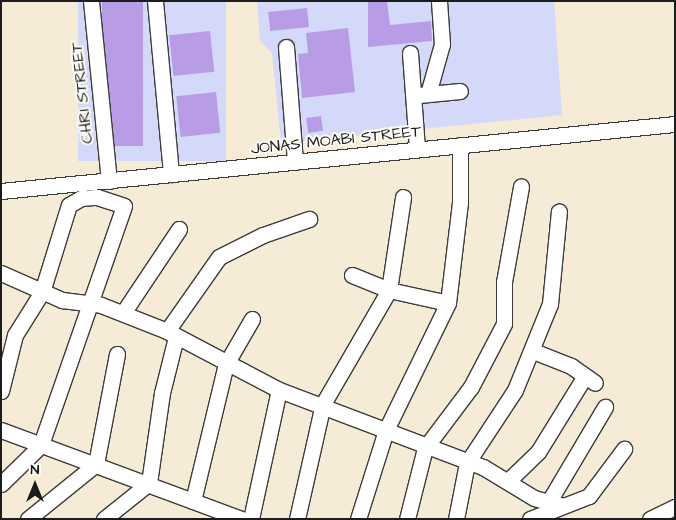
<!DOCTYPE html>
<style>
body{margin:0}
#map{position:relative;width:676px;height:520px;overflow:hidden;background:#f6ebd6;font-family:"Architects Daughter",sans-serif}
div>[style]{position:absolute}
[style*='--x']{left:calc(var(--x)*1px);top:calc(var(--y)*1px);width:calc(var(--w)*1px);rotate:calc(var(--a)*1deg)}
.built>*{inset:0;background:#d4d8f9;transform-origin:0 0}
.building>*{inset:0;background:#b89ce5;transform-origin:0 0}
.roads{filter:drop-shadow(1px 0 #3d3b38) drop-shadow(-1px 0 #3d3b38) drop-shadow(0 1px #3d3b38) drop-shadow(0 -1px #3d3b38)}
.minor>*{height:15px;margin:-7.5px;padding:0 7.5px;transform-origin:7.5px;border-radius:7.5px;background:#fff}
span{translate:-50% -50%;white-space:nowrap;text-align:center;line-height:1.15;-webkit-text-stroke:4px #fdfcf7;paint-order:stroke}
.street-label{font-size:16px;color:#1c1c1c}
.frame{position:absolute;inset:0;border:2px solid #1c1c1c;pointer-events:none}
.north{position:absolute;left:10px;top:460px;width:50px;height:50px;-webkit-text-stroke:4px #fdfcf7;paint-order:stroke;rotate:0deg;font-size:14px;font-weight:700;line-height:20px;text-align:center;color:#1c1c1c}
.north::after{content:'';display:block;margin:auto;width:18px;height:22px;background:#1c1c1c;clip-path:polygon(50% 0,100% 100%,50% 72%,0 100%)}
</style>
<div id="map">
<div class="built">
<div style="left:78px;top:1px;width:148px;height:160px"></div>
<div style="clip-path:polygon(257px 1px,554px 1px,562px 115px,281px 143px,272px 53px,260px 41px)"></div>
</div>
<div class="building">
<div style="left:102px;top:1px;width:41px;height:145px"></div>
<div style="clip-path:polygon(368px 1px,387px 1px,390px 25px,431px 21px,432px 41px,368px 47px)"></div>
<div style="left:307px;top:8px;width:19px;height:39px;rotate:84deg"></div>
<div style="clip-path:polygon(348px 28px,355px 92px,302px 98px,298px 54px,308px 53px,306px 33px)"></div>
<div style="left:210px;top:31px;width:41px;height:41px;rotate:84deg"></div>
<div style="left:216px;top:92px;width:41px;height:40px;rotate:84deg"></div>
<div style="left:321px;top:116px;width:15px;height:15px;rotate:82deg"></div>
</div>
<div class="roads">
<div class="minor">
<div style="--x:91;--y:1;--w:181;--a:84.3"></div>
<div style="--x:155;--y:1;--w:174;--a:84.7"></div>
<div style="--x:286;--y:47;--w:115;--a:85.5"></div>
<div style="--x:410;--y:53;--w:96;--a:85.8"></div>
<div style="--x:428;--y:94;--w:52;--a:-74.4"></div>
<div style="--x:442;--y:44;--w:43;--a:-94"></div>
<div style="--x:419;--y:95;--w:41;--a:-5.6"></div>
<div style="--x:1;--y:191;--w:677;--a:-5.68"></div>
<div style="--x:1;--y:273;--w:67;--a:23.9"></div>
<div style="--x:62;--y:300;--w:39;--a:7"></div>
<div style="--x:101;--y:305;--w:71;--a:21.5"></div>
<div style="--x:167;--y:331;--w:127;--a:27.8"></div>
<div style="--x:279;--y:390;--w:218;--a:20.7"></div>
<div style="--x:483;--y:467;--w:60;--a:31.3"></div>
<div style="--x:534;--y:498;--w:28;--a:15"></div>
<div style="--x:352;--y:275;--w:40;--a:22"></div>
<div style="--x:389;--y:290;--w:60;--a:12.4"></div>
<div style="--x:123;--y:313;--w:101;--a:-56.3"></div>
<div style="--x:167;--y:331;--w:90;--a:-54.9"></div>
<div style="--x:219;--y:257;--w:49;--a:-26.6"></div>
<div style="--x:263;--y:235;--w:49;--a:-19.2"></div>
<div style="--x:533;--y:351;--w:41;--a:21.5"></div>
<div style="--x:571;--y:366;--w:29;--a:35"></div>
<div style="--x:1;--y:391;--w:58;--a:-76"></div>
<div style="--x:15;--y:335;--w:51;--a:-57.9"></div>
<div style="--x:42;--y:292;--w:91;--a:-72.8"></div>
<div style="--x:69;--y:205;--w:14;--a:-30"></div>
<div style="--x:81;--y:198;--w:16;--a:-4"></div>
<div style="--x:97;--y:197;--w:28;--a:18"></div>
<div style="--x:124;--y:206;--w:253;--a:109.2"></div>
<div style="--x:41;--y:445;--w:56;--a:135.7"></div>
<div style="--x:1;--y:430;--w:257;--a:20.3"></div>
<div style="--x:509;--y:480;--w:40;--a:-44"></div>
<div style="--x:538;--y:452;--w:89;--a:-58.3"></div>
<div style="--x:193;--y:501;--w:141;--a:-76.5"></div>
<div style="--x:226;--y:364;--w:52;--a:-60"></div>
<div style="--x:548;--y:503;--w:112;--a:-59.3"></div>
<div style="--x:28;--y:519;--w:87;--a:-39"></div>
<div style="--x:96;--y:464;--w:112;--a:-79.2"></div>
<div style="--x:104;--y:519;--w:58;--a:-38.7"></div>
<div style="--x:149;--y:483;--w:91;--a:-81.8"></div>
<div style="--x:162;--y:393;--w:58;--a:-76"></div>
<div style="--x:251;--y:519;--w:132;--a:-77.8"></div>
<div style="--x:297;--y:519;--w:118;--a:-77.3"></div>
<div style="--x:323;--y:404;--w:132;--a:-59.9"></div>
<div style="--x:389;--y:290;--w:94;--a:-81.4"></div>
<div style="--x:358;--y:519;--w:93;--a:-72.5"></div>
<div style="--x:386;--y:430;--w:141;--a:-64"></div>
<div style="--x:448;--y:303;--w:101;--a:-83.2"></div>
<div style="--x:460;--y:203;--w:58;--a:-90"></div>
<div style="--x:407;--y:519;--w:73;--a:-75.8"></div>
<div style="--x:425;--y:448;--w:76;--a:-53"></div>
<div style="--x:471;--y:387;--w:71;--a:-62.4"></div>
<div style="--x:504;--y:324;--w:42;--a:-90"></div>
<div style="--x:504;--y:282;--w:97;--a:-79.9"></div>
<div style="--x:456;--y:519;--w:57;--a:-78.9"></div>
<div style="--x:467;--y:463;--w:87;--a:-56.7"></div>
<div style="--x:515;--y:390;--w:93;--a:-67.9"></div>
<div style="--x:550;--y:304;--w:93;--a:-84.5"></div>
<div style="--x:530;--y:519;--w:63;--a:-21.3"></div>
<div style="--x:589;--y:496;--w:59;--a:-53.3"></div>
<div style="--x:650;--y:519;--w:28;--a:-26"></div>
</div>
</div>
<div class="street-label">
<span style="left:82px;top:93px;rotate:-96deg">CHRI STREET</span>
<span style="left:336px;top:140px;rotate:-6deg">JONAS MOABI STREET</span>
</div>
<div class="frame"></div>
<div class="north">N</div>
</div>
